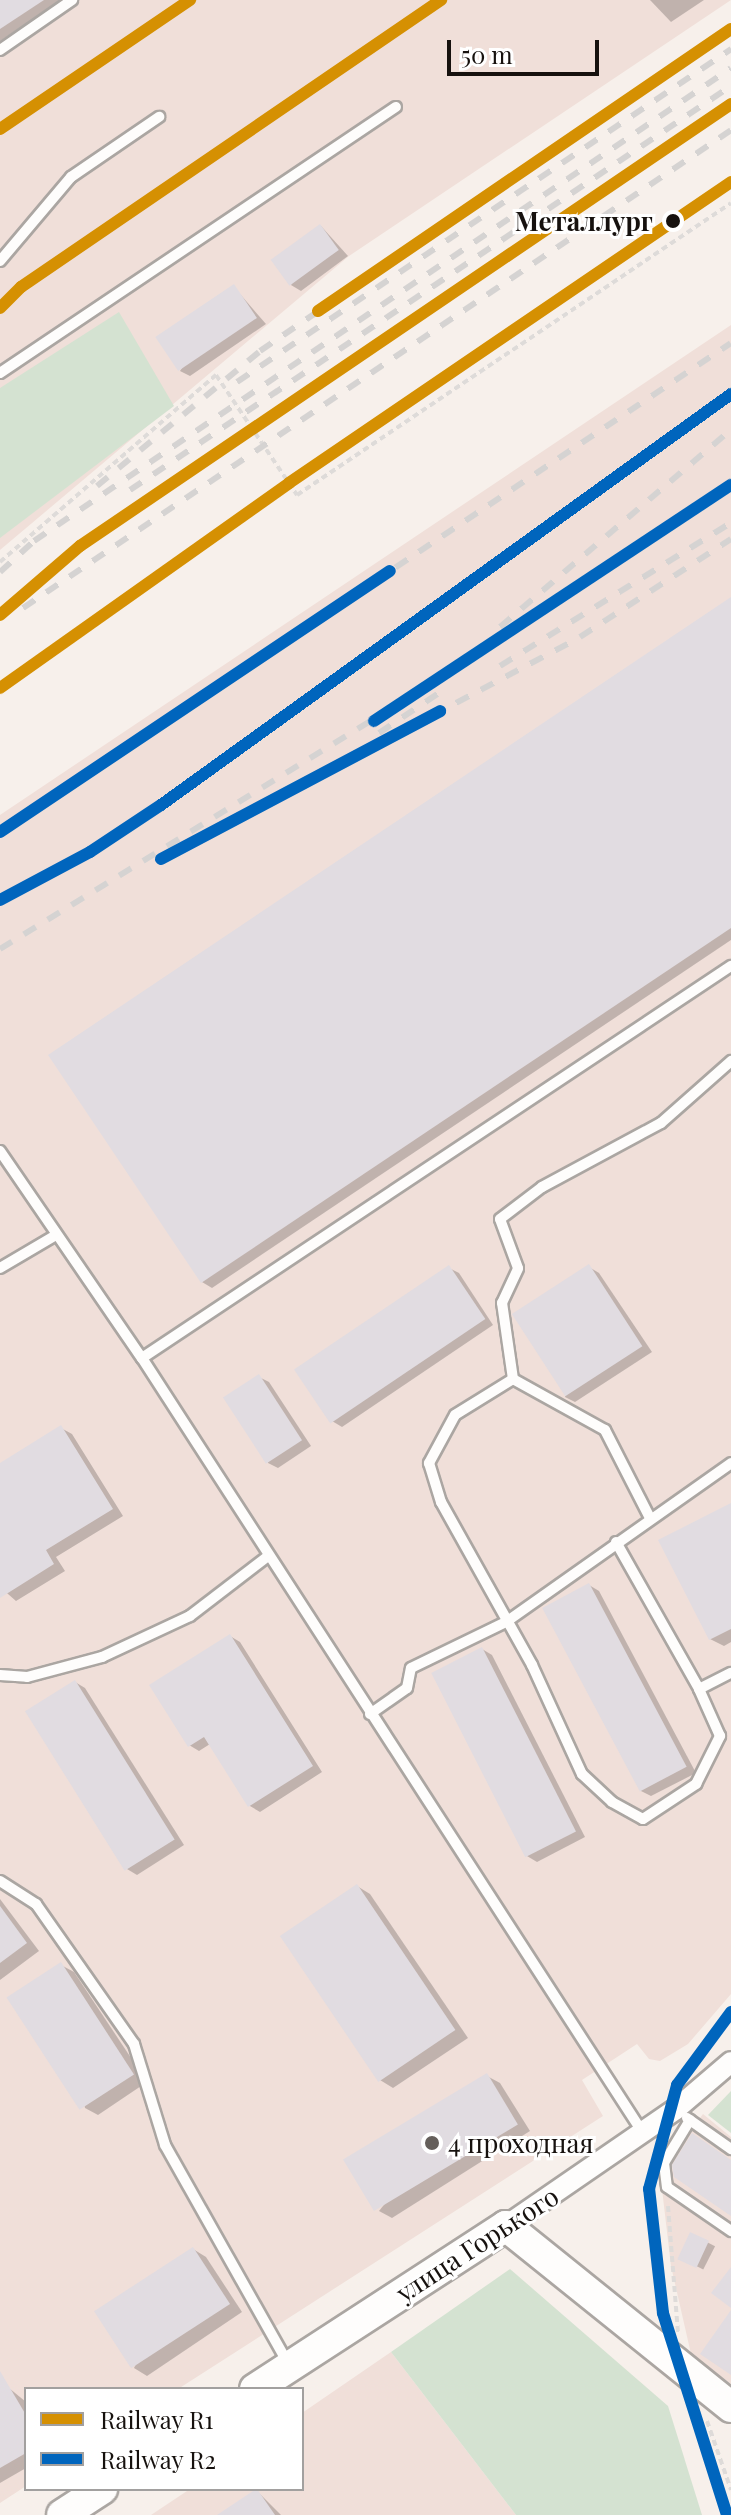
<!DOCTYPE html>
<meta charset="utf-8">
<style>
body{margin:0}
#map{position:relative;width:731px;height:2515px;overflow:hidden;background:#f7f0eb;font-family:"Playfair Display",serif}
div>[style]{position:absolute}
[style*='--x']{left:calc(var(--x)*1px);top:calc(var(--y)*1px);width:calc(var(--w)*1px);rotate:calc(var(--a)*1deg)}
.industrial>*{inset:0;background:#f0dfd9}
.green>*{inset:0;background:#d4e2d1}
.shadow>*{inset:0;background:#0003;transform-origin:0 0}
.building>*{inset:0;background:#e1dce1;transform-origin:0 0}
.path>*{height:4px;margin-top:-2px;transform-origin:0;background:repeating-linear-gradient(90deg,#dedbd9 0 6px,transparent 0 10px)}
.roads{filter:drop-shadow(2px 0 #aba6a2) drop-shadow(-2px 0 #aba6a2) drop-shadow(0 2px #aba6a2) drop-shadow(0 -2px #aba6a2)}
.lane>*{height:10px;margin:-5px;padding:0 5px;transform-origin:5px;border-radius:5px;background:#fefdfc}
.street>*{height:20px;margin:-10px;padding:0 10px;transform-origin:10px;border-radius:10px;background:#fefdfc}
.secondary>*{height:30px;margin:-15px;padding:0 15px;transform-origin:15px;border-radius:15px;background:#fefdfc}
.rail>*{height:6px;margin-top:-3px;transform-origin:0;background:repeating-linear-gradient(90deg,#d5d3d2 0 14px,transparent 0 28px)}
.rail-1>*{height:12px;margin:-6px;padding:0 6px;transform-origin:6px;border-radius:6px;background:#d59002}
.rail-2>*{height:12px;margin:-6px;padding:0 6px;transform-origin:6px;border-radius:6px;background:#0065bd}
.dots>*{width:22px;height:22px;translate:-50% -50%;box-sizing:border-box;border:4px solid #fff;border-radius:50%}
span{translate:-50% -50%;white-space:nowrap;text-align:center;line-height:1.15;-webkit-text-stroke:6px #fff;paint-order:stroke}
.stop-label{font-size:26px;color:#16110e;font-weight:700}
.right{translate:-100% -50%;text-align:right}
.poi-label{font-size:26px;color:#16110e}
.left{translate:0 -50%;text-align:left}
.street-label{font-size:26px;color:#16110e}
.legend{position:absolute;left:24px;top:2387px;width:280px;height:104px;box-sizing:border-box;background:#fff;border:2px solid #a2a09f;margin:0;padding:10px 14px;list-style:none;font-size:24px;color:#16110e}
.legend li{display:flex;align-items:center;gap:16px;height:40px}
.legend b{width:40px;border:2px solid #a2a09f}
.scale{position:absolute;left:447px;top:40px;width:152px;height:36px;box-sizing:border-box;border:4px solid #16110e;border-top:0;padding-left:10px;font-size:24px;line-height:28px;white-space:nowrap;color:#16110e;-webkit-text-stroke:6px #fff;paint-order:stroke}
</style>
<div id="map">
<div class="industrial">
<div style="clip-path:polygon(0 0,731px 0,349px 256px,0 550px)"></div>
<div style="clip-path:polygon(731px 325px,731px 1994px,688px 2044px,660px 2061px,649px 2059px,637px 2044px,582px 2080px,603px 2116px,178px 2389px,26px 2389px,26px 2486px,0 2503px,0 815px)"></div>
<div style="clip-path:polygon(703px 2114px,731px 2137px,731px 2384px,691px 2354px,671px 2266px,660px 2172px)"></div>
<div style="clip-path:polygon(391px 2352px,516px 2515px,151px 2515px,190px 2489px,302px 2489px,302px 2413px)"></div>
</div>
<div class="green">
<div style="clip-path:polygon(119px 312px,174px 406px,0 538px,0 388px)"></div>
<div style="clip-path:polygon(731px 2091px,731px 2133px,708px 2115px)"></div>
<div style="clip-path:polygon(510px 2269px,668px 2406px,702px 2515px,516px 2515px,391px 2352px)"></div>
</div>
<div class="shadow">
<div style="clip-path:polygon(0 0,61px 0,0 41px)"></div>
<div style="clip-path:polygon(650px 0,704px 0,671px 22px)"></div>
<div style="clip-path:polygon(321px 226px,348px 256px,301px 291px,291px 285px)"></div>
<div style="clip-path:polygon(234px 287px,266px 324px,190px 376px,180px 371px)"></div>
<div style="clip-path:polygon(731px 600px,731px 940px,212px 1288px,202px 1282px)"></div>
<div style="clip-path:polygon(589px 1267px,599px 1273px,652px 1352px,575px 1402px,565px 1397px)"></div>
<div style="clip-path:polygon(449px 1268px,459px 1273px,493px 1325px,342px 1427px,332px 1421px)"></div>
<div style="clip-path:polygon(259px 1377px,269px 1382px,311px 1446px,278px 1468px,268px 1463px)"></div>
<div style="clip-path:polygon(61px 1428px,72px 1434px,123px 1516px,56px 1557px,65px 1571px,16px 1601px,0 1587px,0 1479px)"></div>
<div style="clip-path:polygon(731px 1505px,731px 1642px,724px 1646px,710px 1639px)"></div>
<div style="clip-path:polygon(589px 1585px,599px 1591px,696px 1773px,651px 1796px,641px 1791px)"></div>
<div style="clip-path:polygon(230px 1636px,240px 1642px,322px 1772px,260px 1812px,250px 1806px,210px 1744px,199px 1751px,189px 1745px)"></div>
<div style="clip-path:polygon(482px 1649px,492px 1655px,585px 1837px,537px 1862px,527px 1856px)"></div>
<div style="clip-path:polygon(75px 1682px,85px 1688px,184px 1845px,137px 1875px,127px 1869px)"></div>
<div style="clip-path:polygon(357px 1886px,370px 1894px,468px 2038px,393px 2088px,380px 2080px)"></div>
<div style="clip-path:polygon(0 1899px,39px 1951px,0 1980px)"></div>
<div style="clip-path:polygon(61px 1965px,74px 1972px,147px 2082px,98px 2115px,85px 2108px)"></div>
<div style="clip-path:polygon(487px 2076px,500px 2083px,530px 2131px,392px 2218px,379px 2211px)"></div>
<div style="left:691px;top:2234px;width:27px;height:26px;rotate:27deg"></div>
<div style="clip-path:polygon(193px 2249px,206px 2257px,242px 2312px,147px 2376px,134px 2368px)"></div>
<div style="clip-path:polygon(9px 2388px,26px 2402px,26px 2468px,0 2483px,0 2394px)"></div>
<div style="clip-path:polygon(257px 2491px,281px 2515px,229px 2515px)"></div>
</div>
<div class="building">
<div style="clip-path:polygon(0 0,44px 0,0 29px)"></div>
<div style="left:320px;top:224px;width:32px;height:61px;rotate:54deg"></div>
<div style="left:234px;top:284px;width:41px;height:95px;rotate:56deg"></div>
<div style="clip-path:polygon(731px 597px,731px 928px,201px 1283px,48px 1055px)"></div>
<div style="left:589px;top:1264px;width:98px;height:92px;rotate:57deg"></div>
<div style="left:449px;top:1265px;width:65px;height:187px;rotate:56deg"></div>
<div style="left:259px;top:1374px;width:79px;height:43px;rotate:57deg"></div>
<div style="clip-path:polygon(61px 1425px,113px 1509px,46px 1550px,54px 1564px,0 1598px,0 1463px)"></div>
<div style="clip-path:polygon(731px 1503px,731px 1629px,709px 1640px,658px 1540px)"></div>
<div style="left:589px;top:1583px;width:208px;height:53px;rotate:62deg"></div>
<div style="clip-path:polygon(230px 1634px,313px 1766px,248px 1807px,204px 1737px,188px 1747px,149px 1685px)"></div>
<div style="left:482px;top:1647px;width:207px;height:57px;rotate:63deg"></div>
<div style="left:75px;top:1680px;width:188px;height:59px;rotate:58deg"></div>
<div style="left:357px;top:1884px;width:176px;height:93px;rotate:56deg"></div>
<div style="clip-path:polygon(0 1906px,27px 1943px,0 1963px)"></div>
<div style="left:61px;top:1962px;width:134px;height:65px;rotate:57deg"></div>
<div style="left:487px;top:2073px;width:60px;height:168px;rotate:59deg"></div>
<div style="clip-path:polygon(692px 2133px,731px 2160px,731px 2216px,674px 2177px,672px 2165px)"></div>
<div style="left:690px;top:2232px;width:21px;height:30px;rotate:25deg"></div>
<div style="left:193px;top:2247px;width:68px;height:118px;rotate:57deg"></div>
<div style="clip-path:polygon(731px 2267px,731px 2308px,711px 2293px)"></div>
<div style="clip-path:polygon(731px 2310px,731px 2375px,700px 2354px)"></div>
<div style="clip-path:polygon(0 2371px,26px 2415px,26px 2453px,0 2468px)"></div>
<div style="clip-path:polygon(257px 2489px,275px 2515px,217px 2515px,256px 2489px)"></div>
</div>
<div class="path">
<div style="--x:0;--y:562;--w:286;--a:-40.9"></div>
<div style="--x:216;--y:375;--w:145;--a:56"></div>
<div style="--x:297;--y:495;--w:523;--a:-33.93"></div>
<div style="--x:668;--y:2206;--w:127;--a:85.5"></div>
<div style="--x:707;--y:2421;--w:73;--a:70.8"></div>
</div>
<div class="roads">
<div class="lane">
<div style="--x:0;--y:50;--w:88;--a:-34.8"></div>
<div style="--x:0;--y:261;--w:110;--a:-49.8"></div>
<div style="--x:71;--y:177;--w:107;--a:-34.3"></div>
<div style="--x:0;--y:373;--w:477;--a:-33.9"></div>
<div style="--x:0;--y:1151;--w:251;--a:55.6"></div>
<div style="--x:142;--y:1358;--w:923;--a:57.12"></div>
<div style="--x:0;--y:1268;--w:65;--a:-30.5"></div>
<div style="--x:142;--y:1358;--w:708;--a:-33.65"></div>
<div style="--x:513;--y:1379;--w:77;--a:-98.2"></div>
<div style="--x:502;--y:1303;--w:38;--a:-65"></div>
<div style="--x:518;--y:1268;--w:52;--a:-110.2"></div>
<div style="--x:500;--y:1219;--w:53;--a:-37.3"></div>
<div style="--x:542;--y:1187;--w:135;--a:-28.3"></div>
<div style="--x:661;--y:1123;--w:94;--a:-41.5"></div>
<div style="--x:650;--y:1518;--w:99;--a:-117.1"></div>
<div style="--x:605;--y:1430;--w:105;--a:-151"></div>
<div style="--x:513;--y:1379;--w:68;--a:148.2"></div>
<div style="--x:455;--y:1415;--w:55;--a:118.4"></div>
<div style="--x:429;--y:1463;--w:41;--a:72.9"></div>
<div style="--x:441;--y:1502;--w:187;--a:60.8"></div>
<div style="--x:532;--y:1665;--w:120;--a:65.4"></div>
<div style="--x:582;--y:1774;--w:41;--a:43"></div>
<div style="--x:612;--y:1802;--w:35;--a:29"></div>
<div style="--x:643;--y:1819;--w:64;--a:-33.4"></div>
<div style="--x:696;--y:1784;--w:54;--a:-63.4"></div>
<div style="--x:720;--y:1736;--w:51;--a:-114.1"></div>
<div style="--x:699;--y:1689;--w:36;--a:-27"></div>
<div style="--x:616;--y:1542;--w:169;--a:60.5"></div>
<div style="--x:0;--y:1675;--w:27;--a:4"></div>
<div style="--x:27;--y:1677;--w:78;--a:-14.9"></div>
<div style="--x:102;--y:1657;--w:97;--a:-25"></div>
<div style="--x:190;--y:1616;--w:97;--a:-37.5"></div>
<div style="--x:370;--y:1714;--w:45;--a:-35.1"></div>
<div style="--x:407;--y:1688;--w:20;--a:-79"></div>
<div style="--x:411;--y:1668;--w:106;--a:-25.8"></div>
<div style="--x:506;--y:1622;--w:276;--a:-35.2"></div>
<div style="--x:0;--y:1881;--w:43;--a:32.6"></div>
<div style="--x:36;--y:1904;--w:171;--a:55"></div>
<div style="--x:134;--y:2044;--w:106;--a:72.9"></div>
<div style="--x:165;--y:2145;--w:253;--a:60.6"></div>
<div style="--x:687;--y:2118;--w:54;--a:35.2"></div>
<div style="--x:690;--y:2120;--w:50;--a:121.2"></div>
<div style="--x:664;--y:2163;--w:24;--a:83"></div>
<div style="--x:667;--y:2187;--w:78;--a:34.5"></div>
</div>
<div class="street">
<div style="--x:506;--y:2226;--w:206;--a:-34.5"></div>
<div style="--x:676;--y:2109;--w:72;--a:-40.5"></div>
</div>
<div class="secondary">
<div style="--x:255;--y:2389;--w:299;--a:-33"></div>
<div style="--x:506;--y:2226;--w:289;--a:38.8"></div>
<div style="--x:62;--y:2515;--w:48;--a:-33"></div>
</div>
</div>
<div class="rail">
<div style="--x:0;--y:129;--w:230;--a:-34.2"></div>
<div style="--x:0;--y:308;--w:30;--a:-45"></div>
<div style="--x:21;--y:287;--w:509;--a:-34.35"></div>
<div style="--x:237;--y:382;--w:596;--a:-33.98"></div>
<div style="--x:97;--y:486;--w:212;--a:-39.6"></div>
<div style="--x:260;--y:351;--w:571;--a:-34.36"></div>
<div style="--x:130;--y:490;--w:724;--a:-33.91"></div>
<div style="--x:0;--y:572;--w:46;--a:-42.4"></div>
<div style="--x:34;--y:541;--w:842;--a:-34.16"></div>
<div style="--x:23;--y:608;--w:854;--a:-34.02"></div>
<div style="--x:0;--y:615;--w:106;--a:-40.8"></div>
<div style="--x:80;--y:546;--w:787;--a:-34.17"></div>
<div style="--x:500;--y:627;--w:304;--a:-40.5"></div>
<div style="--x:500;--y:666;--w:272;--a:-31.8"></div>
<div style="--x:379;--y:733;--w:76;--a:-33.7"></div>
<div style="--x:0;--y:832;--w:879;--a:-33.78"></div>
<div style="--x:184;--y:847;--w:448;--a:-27.9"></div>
<div style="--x:580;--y:637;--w:180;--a:-33"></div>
<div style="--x:0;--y:900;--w:102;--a:-28.1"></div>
<div style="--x:90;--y:852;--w:85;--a:-33.5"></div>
<div style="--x:161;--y:805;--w:703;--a:-35.79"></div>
<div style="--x:0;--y:949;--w:507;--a:-31.62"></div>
<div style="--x:432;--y:683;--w:359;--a:-33.5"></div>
<div style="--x:727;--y:2515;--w:212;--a:-107.6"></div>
<div style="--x:663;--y:2313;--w:125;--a:-96.4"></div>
<div style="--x:649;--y:2189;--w:108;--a:-74.9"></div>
<div style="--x:677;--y:2085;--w:91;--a:-53.5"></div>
</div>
<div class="rail-1">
<div style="--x:0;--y:129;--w:230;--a:-34.2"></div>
<div style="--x:0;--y:308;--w:30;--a:-45"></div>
<div style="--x:21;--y:287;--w:509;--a:-34.35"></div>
<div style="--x:318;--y:311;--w:500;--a:-34.33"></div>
<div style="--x:0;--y:615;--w:106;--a:-40.8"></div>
<div style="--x:80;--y:546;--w:787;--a:-34.17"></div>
<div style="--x:0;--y:688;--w:354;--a:-35.3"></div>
<div style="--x:289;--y:483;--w:535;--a:-34.25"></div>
</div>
<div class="rail-2">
<div style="--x:374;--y:721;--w:428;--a:-33.5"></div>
<div style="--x:0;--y:832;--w:469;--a:-33.8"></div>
<div style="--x:161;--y:859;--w:316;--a:-27.9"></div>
<div style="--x:0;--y:900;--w:102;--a:-28.1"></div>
<div style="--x:90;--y:852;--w:85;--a:-33.5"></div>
<div style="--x:161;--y:805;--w:703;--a:-35.79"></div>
<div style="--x:727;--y:2515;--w:212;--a:-107.6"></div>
<div style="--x:663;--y:2313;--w:125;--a:-96.4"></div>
<div style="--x:649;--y:2189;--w:108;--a:-74.9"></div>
<div style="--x:677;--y:2085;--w:91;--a:-53.5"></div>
</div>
<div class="dots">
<div style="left:673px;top:221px;background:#16110e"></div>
<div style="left:432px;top:2143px;background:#655f5b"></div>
</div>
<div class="stop-label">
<span class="right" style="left:653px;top:221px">Металлург</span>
</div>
<div class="poi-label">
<span class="left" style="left:448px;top:2143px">4 проходная</span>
</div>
<div class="street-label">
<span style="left:477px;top:2244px;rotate:-33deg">улица Горького</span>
</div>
<ul class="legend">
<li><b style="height:10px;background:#d59002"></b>Railway R1</li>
<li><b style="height:10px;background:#0065bd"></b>Railway R2</li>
</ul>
<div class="scale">50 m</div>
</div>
